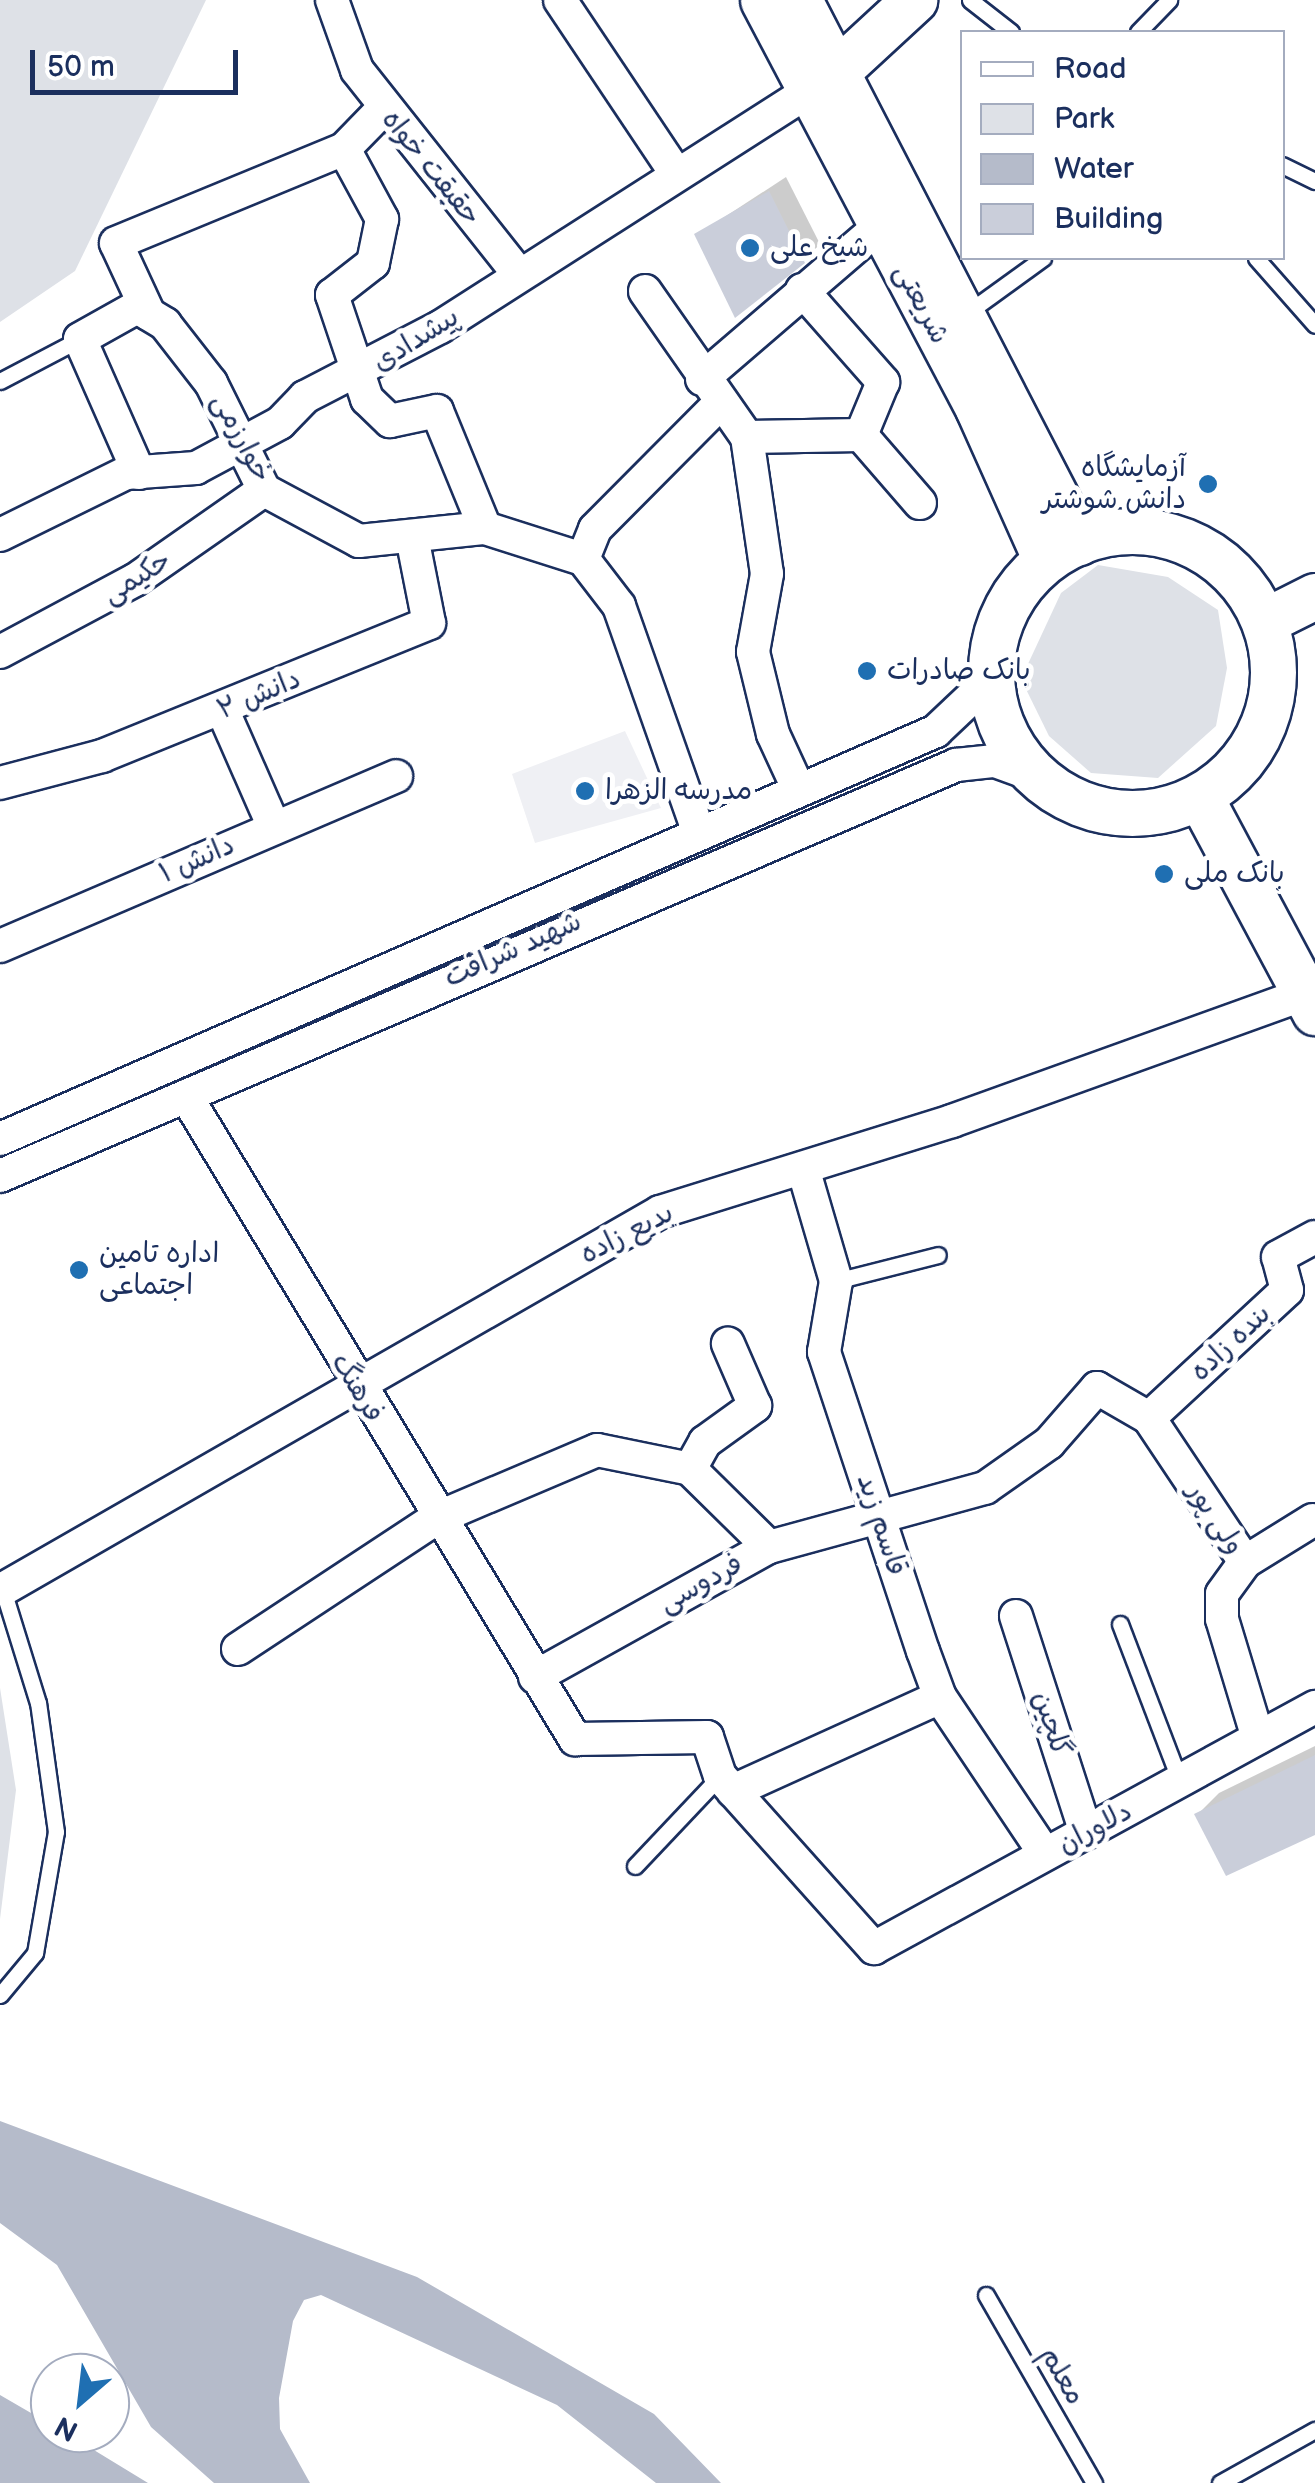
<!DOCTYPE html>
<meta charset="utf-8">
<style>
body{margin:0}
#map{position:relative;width:1315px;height:2483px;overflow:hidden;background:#fff;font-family:"Balsamiq Sans","Playpen Sans Arabic",sans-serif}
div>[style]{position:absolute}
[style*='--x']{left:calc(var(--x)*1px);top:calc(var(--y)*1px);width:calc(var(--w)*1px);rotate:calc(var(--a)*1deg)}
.built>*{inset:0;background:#eff0f4}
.green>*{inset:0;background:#dee1e7}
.water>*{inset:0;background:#b5bbca}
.shadow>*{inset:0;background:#0003}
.building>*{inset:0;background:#caceda}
.roads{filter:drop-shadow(2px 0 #1b2f5e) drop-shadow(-2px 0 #1b2f5e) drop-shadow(0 2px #1b2f5e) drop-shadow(0 -2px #1b2f5e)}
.lane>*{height:15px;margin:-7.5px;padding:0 7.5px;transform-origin:7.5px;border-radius:7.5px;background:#fff}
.street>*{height:32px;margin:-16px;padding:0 16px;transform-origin:16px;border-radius:16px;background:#fff}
.secondary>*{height:45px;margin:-22.5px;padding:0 22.5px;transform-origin:22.5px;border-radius:22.5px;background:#fff}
.secondary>.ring{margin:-22.5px;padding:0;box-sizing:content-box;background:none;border:45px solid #fff;border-radius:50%}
.dots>*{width:28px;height:28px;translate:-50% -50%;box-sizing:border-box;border:5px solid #fff;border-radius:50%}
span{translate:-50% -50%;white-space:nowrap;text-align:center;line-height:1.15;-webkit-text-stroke:10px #fff;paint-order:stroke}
.street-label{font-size:28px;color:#1b2f5e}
.poi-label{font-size:28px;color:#1b2f5e}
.left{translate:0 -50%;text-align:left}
.right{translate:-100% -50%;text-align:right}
.legend{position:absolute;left:960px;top:30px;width:325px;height:230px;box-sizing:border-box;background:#fff;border:2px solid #a4acbf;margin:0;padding:12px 18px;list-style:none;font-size:30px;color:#1b2f5e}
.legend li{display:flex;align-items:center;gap:20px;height:50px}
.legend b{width:50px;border:2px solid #a4acbf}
.north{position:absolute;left:30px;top:2353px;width:100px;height:100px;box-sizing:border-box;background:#fff;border:2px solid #a4acbf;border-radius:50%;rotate:208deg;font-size:28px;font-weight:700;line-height:40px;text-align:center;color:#1b2f5e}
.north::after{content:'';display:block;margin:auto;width:35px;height:45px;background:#1f6fb2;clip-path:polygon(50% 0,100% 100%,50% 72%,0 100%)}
.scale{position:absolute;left:30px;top:50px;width:208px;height:45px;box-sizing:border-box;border:5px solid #1b2f5e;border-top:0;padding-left:12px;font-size:30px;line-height:35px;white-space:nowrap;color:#1b2f5e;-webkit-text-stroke:8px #fff;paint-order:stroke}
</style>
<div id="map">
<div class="built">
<div style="clip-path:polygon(625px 731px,661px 808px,535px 843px,512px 774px)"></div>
</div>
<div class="green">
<div style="clip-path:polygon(0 0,206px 0,75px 271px,0 322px)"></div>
<div style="clip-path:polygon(1098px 565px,1168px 577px,1218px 610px,1227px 668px,1216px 726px,1158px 778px,1091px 773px,1049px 736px,1021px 679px,1061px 593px)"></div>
<div style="clip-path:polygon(0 1688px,16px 1790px,0 1919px)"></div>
</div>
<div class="water">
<div style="clip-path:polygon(0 2121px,417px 2277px,654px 2414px,721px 2483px,656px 2483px,557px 2405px,321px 2295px,304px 2300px,293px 2321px,279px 2398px,280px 2429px,310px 2483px,214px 2483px,151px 2427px,57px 2265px,0 2223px)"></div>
<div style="clip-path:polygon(0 2395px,50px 2424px,50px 2433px,66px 2433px,148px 2483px,0 2483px)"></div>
</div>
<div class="shadow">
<div style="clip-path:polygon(786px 177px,820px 244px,804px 261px,697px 235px)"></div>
<div style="clip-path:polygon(1315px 1746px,1315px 1832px,1197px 1815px,1219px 1793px)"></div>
</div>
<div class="building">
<div style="clip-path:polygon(769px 191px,805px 263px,735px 318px,694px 234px)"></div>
<div style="clip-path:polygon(1315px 1755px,1315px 1835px,1226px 1876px,1194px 1814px)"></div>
</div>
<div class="roads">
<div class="lane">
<div style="--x:970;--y:0;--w:52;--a:38"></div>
<div style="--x:1138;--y:32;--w:45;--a:-45.9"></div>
<div style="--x:1282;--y:165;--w:37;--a:26"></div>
<div style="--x:1256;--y:258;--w:89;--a:48.6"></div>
<div style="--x:967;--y:313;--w:94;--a:-35.9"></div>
<div style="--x:0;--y:381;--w:90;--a:-27.7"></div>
<div style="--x:836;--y:1281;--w:105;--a:-14.3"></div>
<div style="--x:1120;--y:1624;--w:168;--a:69.1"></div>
<div style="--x:635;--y:1866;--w:124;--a:-46.6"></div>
<div style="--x:0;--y:1995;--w:55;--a:-50.2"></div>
<div style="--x:35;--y:1953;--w:123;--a:-80.2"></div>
<div style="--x:56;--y:1832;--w:130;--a:-97.9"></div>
<div style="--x:38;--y:1703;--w:121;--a:-107.2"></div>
<div style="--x:986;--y:2295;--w:217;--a:60.1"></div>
<div style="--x:1220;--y:2483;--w:109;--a:-29.2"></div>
</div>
<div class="street">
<div style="--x:332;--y:0;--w:74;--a:70.3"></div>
<div style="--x:357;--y:70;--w:259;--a:51.6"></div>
<div style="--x:560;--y:0;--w:207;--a:56.2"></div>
<div style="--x:383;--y:109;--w:56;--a:134.3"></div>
<div style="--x:344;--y:149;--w:80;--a:61.5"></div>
<div style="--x:382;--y:219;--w:45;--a:101.6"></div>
<div style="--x:373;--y:263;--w:52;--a:142"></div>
<div style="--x:332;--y:295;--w:110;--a:71.4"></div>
<div style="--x:367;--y:399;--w:32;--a:44"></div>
<div style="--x:390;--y:421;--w:48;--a:-12"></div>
<div style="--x:437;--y:411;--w:126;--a:67.7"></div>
<div style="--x:802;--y:290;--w:123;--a:48.6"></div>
<div style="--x:883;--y:382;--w:57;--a:112.5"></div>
<div style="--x:645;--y:291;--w:178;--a:55.1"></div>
<div style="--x:747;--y:437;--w:138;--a:81.7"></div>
<div style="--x:767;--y:574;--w:79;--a:100.2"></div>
<div style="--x:753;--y:652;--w:84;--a:76.3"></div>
<div style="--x:773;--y:734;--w:60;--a:65.2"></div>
<div style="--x:149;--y:314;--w:78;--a:-114.9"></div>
<div style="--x:116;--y:243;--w:247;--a:-22.4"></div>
<div style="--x:702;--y:379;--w:235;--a:-40.7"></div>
<div style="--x:747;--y:437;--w:114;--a:-1"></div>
<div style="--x:861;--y:435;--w:90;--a:49.1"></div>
<div style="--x:139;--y:473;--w:146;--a:-113.8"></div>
<div style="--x:80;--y:339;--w:65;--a:-29.3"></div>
<div style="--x:137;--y:307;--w:33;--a:31"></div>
<div style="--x:165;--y:324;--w:75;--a:52.1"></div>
<div style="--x:211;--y:383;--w:119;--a:63.6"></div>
<div style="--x:264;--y:490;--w:108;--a:28.2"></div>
<div style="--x:359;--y:541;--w:127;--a:-5.9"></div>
<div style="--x:485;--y:528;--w:103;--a:17.6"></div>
<div style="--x:583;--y:559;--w:59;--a:52.5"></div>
<div style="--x:619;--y:606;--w:241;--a:70.6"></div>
<div style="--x:0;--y:535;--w:140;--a:-26.2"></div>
<div style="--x:126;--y:473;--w:70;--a:-4.1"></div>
<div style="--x:196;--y:468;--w:95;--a:-28.2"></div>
<div style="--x:280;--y:423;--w:36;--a:-46"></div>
<div style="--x:305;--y:397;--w:152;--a:-27.4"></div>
<div style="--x:440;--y:327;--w:439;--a:-32.6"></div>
<div style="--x:583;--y:559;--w:32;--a:-68"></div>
<div style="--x:595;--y:529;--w:177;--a:-45.2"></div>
<div style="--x:0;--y:652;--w:153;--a:-28.1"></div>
<div style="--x:135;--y:580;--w:157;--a:-34.9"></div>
<div style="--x:223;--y:711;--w:127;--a:66.3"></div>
<div style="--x:0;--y:783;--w:106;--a:-14.8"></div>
<div style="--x:102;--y:756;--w:353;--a:-22.1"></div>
<div style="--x:429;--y:623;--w:88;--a:-101.2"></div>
<div style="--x:0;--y:946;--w:431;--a:-23.2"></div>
<div style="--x:186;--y:1096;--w:752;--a:58.83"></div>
<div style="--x:575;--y:1739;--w:132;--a:-0.9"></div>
<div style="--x:707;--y:1737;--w:41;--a:71.6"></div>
<div style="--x:720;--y:1776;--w:231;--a:48.2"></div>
<div style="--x:874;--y:1948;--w:503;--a:-28.66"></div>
<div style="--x:0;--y:1139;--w:1021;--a:-23.55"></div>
<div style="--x:936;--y:731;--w:74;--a:-43.4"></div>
<div style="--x:803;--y:1168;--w:118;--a:73.7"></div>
<div style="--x:836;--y:1281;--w:72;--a:99.6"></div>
<div style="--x:824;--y:1352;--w:315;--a:71.7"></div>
<div style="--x:923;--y:1651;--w:49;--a:69.7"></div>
<div style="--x:940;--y:1697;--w:189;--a:56.2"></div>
<div style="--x:0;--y:1176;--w:1041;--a:-23.26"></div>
<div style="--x:956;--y:765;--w:39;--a:-6"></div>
<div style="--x:995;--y:761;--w:41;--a:19.7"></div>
<div style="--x:1149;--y:1418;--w:173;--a:56.3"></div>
<div style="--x:1245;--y:1562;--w:39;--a:126"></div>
<div style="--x:1222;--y:1594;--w:25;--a:90"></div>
<div style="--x:1222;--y:1619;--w:124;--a:73.2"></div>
<div style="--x:1149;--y:1418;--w:188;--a:-42.8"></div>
<div style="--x:1287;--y:1290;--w:34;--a:-105"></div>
<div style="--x:1278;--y:1257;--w:42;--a:-28.4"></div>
<div style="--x:690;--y:1469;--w:31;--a:-61"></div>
<div style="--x:705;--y:1442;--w:62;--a:-35.8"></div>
<div style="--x:755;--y:1406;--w:68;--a:-113.5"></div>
<div style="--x:1245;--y:1562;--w:80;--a:-31.7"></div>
<div style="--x:5;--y:1588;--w:755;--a:-29.86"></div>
<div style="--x:660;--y:1212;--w:306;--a:-17.3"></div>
<div style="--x:952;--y:1121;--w:375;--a:-19.8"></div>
<div style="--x:1016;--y:1616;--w:228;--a:72.1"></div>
<div style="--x:238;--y:1649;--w:238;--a:-33.4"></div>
<div style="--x:437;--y:1518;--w:174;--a:-23"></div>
<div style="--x:597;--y:1450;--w:95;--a:11.5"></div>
<div style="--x:690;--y:1469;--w:111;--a:44.6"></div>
<div style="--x:535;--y:1677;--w:268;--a:-29.1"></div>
<div style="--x:769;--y:1547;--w:224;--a:-15.3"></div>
<div style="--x:985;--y:1488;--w:78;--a:-35.1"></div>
<div style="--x:1049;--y:1443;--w:73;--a:-48.9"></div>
<div style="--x:1097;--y:1388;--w:60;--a:30"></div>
<div style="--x:733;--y:1791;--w:227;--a:-24.4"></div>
</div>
<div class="secondary">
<div style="--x:763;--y:0;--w:461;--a:62.2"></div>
<div style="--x:978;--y:408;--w:164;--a:65.9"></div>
<div style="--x:799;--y:0;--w:610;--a:62.68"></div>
<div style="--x:835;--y:73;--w:108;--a:-42.7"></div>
<div class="ring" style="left:991px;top:531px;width:237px;height:237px"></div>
<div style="--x:1265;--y:621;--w:56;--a:-26.6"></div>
<div style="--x:1200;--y:797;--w:244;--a:61.9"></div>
</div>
</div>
<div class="dots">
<div style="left:750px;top:248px;background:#1f6fb2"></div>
<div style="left:1208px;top:484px;background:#1f6fb2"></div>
<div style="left:867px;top:671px;background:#1f6fb2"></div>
<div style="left:585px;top:791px;background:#1f6fb2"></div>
<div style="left:1164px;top:874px;background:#1f6fb2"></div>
<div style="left:79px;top:1270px;background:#1f6fb2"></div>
</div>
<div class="street-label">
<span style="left:431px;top:168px;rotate:51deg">حقیقت خواه</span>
<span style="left:921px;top:304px;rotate:62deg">شریعتی</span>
<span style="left:416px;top:340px;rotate:-32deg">پیشدادی</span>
<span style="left:241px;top:438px;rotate:62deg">خوارزمی</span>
<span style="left:137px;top:578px;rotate:-32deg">حکیمی</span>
<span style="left:259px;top:695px;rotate:-23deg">دانش ۲</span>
<span style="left:197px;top:860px;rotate:-24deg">دانش ۱</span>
<span style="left:513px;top:950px;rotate:-24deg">شهید شرافت</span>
<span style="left:627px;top:1234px;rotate:-27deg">بدیع زاده</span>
<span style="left:1231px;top:1343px;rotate:-43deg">بنده زاده</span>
<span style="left:357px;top:1388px;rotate:59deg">فرهنگ</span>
<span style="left:1215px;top:1519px;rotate:57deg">ولی پور</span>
<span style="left:881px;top:1525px;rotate:72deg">قاسم زید</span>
<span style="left:701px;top:1584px;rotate:-29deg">فردوسی</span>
<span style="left:1051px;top:1724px;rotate:72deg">گلچین</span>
<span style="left:1095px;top:1828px;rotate:-28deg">دلاوران</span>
<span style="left:1062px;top:2376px;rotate:60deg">معلم</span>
</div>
<div class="poi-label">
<span class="left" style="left:770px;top:248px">شیخ علی</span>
<span class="right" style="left:1186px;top:484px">آزمایشگاه<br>دانش شوشتر</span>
<span class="left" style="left:887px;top:671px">بانک صادرات</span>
<span class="left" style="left:605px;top:791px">مدرسه الزهرا</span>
<span class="left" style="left:1184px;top:874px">بانک ملی</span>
<span class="left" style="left:99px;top:1270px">اداره تامین<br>اجتماعی</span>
</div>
<ul class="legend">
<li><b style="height:12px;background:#fff"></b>Road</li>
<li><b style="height:28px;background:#dee1e7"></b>Park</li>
<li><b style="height:28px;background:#b5bbca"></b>Water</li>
<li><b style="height:28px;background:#caceda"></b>Building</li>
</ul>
<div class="north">N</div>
<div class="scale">50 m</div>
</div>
